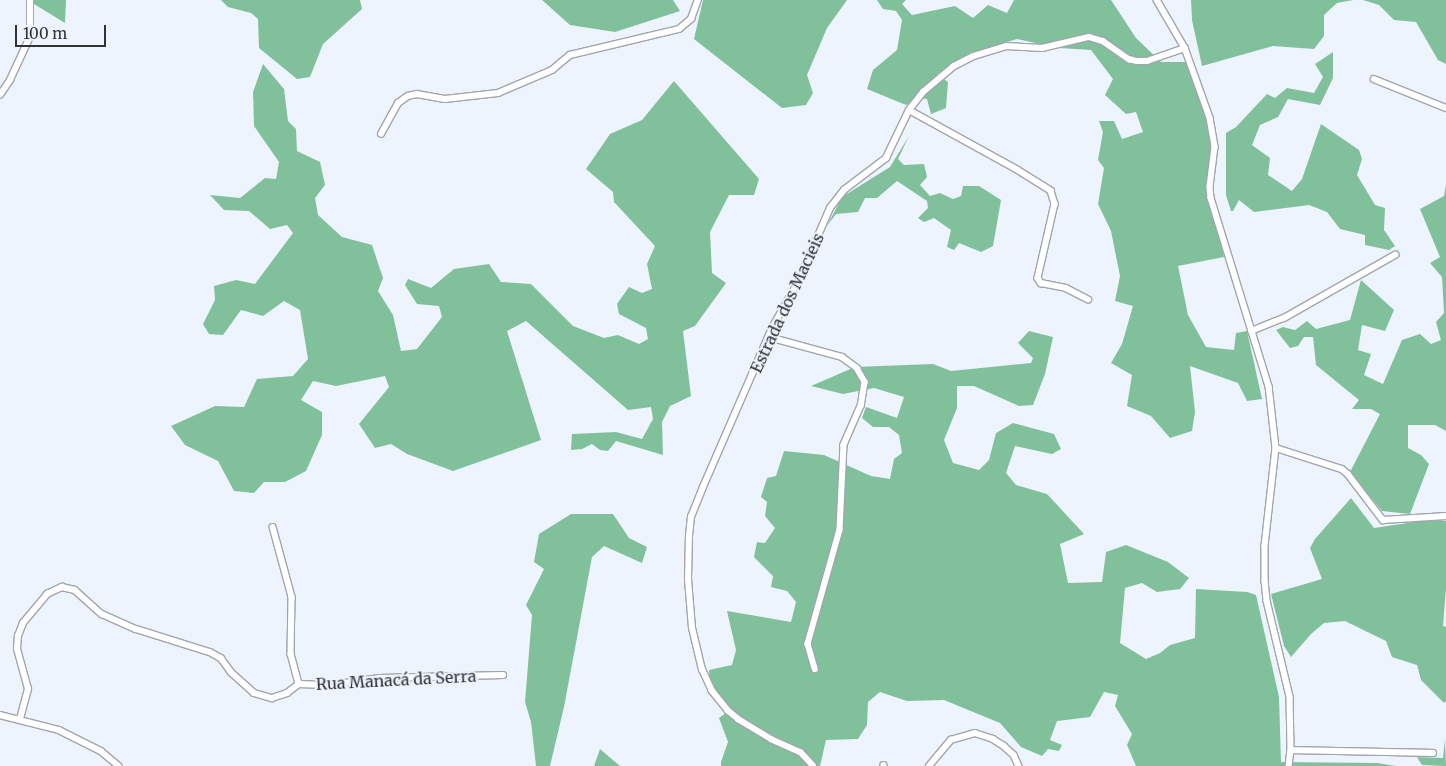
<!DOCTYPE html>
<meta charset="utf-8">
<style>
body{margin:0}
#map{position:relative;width:1446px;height:766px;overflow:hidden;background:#eef4fe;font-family:Merriweather,serif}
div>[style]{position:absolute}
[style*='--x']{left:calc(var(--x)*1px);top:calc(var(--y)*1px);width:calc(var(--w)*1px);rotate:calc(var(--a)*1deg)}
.forest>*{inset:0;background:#80c09a}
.roads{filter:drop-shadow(1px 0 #a0a5af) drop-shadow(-1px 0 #a0a5af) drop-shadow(0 1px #a0a5af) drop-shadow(0 -1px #a0a5af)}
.street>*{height:5.5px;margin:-2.75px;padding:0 2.75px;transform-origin:2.75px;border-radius:2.75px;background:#fff}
span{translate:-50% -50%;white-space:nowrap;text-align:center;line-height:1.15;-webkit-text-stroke:4px #eef4fe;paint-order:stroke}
.street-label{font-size:16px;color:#303236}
.scale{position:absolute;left:15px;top:25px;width:91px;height:22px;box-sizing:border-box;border:2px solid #303236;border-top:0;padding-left:6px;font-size:15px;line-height:18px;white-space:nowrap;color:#303236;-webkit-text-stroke:4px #eef4fe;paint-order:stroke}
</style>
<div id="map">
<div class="forest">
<div style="clip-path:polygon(34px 0,66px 0,65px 23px,34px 4px)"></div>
<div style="clip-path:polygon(221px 0,360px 0,362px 9px,323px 44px,310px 77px,297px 79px,259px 48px,258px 19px,251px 13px,228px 7px)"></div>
<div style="clip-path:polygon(542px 0,673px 0,680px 11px,615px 32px,570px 25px)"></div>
<div style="clip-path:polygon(703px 0,847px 0,827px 28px,807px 75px,813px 93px,806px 105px,782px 108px,694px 39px)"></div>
<div style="clip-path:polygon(877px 0,906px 0,902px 4px,912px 15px,955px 6px,973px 18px,988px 5px,1007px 13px,1014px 0,1111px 0,1136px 38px,1161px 62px,1186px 62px,1201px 97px,1215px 145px,1208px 189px,1224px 257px,1178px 266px,1188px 315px,1206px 347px,1234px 350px,1236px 333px,1247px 331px,1262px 399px,1247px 401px,1238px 383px,1190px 366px,1195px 412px,1192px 431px,1170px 438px,1151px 416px,1127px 406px,1132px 375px,1111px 363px,1122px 344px,1133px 306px,1115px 301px,1120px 276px,1111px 231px,1098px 204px,1104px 168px,1098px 160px,1103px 132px,1099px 121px,1114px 121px,1122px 139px,1143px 132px,1136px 112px,1126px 114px,1105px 95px,1113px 79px,1091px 50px,1059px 48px,1017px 39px,970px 53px,937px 74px,948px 82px,946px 108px,931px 114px,927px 99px,919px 98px,906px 105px,867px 89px,873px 70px,897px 50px,902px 20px,896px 11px,883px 9px)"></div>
<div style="clip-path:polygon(1191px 0,1353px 0,1337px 3px,1324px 15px,1324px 36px,1314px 49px,1273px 46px,1202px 66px,1192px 20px)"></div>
<div style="clip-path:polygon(1363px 0,1446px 0,1446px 64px,1438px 60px,1416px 22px,1394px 20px,1379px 5px)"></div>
<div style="clip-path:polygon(1333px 52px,1333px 78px,1320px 105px,1288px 99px,1278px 117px,1260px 125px,1252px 145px,1270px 158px,1268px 175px,1292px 191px,1302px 179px,1321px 124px,1359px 150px,1362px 159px,1357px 175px,1375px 205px,1385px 208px,1384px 230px,1395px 246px,1389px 250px,1365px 245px,1365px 235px,1340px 229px,1327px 212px,1309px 205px,1254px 212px,1239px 200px,1233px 211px,1231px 211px,1226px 195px,1226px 133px,1236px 127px,1267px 94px,1275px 98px,1287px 88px,1314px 93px,1323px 77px,1315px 64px)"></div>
<div style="clip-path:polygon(263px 64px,284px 89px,288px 121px,296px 129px,297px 151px,320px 162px,325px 185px,315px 198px,318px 215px,342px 237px,372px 245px,383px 278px,378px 291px,393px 315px,401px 351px,417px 349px,442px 317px,439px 306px,417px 304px,405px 285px,408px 279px,431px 288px,454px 269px,489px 264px,501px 282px,531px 284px,573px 326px,604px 338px,618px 335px,639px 344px,648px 339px,646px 328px,619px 314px,617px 304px,629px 287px,642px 293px,652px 289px,647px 264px,655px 246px,614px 202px,613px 192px,586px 169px,610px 134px,642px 120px,674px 81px,759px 179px,754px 195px,729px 195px,710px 232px,712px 273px,726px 283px,695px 326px,683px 331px,691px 396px,670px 406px,662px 422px,663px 455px,616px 441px,608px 451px,600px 450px,592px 444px,582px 449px,571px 450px,572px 434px,616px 432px,642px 439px,653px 419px,651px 407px,628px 410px,526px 321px,507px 331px,541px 440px,453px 471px,407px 454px,391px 444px,375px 448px,359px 424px,389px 387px,385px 376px,336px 386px,313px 381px,301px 400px,322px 412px,322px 435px,306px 471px,285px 482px,264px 482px,254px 493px,234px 491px,218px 461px,185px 445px,171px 426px,215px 406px,244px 407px,257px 379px,293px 376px,308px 359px,300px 310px,284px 301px,263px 316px,241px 310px,223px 335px,209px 334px,203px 324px,215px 300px,214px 286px,236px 280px,255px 284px,293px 233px,287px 225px,270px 229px,249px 211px,224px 210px,210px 195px,240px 198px,265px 178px,276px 179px,279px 162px,254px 126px,253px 92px)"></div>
<div style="clip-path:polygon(909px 136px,898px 159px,904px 165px,924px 164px,927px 177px,920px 185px,930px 196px,940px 193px,953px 199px,961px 196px,963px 186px,979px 186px,1001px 200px,993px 246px,981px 252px,959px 243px,954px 250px,947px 247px,951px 230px,934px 218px,924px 222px,918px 218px,928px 208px,927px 201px,897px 181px,877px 198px,865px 198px,858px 212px,836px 214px,827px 226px,842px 197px,890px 167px)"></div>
<div style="clip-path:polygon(1446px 185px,1446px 431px,1435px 425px,1408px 425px,1408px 448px,1421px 455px,1429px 464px,1410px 514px,1382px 511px,1350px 472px,1380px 414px,1371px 409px,1352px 409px,1359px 400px,1316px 365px,1313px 337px,1304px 337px,1298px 346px,1290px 348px,1276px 330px,1283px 327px,1295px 330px,1307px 321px,1316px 329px,1350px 320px,1361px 280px,1394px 310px,1385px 331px,1362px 325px,1358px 350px,1371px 354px,1364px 375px,1383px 384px,1402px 340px,1420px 334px,1431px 344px,1441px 340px,1436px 322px,1444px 313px,1442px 277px,1430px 263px,1440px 257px,1420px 209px,1444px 196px)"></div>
<div style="clip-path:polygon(1029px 331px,1053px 337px,1045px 374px,1033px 405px,1019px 406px,974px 386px,957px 386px,957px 408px,944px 440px,953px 463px,979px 470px,989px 460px,996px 433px,1013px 423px,1054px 434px,1061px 449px,1052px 454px,1015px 446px,1006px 473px,1016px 485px,1047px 494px,1084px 534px,1060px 544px,1068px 583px,1102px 582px,1106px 552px,1126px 545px,1168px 562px,1189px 578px,1180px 589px,1157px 592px,1142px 583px,1125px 588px,1120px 643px,1146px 659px,1160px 653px,1170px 645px,1195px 638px,1196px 589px,1247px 592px,1256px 595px,1279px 697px,1281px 762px,1377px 763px,1396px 766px,1136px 766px,1127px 745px,1132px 734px,1115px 706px,1118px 695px,1104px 692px,1090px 717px,1057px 721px,1050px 740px,1062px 745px,1059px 751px,1048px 749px,1042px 756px,1021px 747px,1000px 723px,944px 700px,907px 701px,880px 692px,868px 702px,867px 725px,858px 739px,826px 740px,820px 766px,721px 766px,721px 762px,728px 742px,719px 718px,727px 712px,710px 686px,709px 670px,732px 665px,736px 650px,727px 611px,791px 622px,796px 602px,787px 591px,771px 587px,773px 576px,754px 557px,757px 542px,765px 543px,775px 528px,765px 516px,767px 502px,761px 497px,767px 478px,776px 476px,784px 451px,824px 455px,871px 476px,890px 479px,894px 459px,902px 453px,899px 435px,889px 427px,873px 427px,862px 418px,866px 407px,897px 418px,904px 397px,874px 388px,843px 394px,811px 386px,855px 367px,933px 364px,951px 371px,1031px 363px,1033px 358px,1018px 343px)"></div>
<div style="clip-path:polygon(1351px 498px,1374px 528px,1428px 520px,1446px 521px,1446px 588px,1443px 626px,1446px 627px,1446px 701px,1444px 703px,1421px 680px,1417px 665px,1392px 657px,1386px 641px,1345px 621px,1324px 623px,1311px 634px,1291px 657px,1284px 646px,1271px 594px,1322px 579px,1310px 548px,1315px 539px)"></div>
<div style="clip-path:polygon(571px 514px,613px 514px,629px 538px,647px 547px,642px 563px,604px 546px,592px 557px,564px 707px,550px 766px,536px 766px,531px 722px,525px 702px,532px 615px,526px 605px,544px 569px,534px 562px,539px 534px)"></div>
<div style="clip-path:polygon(1445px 739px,1446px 766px,1422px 765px,1417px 757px,1443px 758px)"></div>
<div style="clip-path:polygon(600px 749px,620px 766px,594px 766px)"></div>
</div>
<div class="roads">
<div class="street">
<div style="--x:1157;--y:0;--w:56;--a:59.7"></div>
<div style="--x:1185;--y:48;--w:74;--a:70.3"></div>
<div style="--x:1210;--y:118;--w:29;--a:80"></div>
<div style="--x:1215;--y:147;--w:40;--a:97.1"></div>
<div style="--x:1210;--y:187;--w:11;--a:85"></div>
<div style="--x:1211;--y:198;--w:197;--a:72.9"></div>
<div style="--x:1269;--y:386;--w:62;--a:83.6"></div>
<div style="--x:1276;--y:448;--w:99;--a:96.4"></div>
<div style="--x:1265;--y:546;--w:35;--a:90"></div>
<div style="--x:1265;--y:581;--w:20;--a:84"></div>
<div style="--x:1267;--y:601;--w:99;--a:76.5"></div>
<div style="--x:1290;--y:697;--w:53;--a:88.9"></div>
<div style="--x:1291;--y:750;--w:16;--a:97"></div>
<div style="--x:1374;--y:79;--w:78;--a:21.9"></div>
<div style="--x:0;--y:95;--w:18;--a:-56"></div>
<div style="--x:10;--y:80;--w:47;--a:-65.1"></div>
<div style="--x:30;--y:37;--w:37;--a:-90"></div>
<div style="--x:909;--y:110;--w:124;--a:28.8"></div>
<div style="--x:1018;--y:170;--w:39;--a:32"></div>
<div style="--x:1051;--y:191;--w:14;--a:73"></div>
<div style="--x:1055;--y:204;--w:76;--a:102.9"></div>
<div style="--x:1038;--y:278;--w:6;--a:59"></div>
<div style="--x:1041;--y:283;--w:25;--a:11"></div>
<div style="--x:1066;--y:288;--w:25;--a:27"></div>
<div style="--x:381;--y:134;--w:35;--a:-61"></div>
<div style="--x:398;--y:103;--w:12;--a:-35"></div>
<div style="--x:408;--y:96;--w:9;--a:-13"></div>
<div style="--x:417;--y:94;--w:28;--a:10"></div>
<div style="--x:445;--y:99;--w:53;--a:-6.5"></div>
<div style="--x:498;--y:93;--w:59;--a:-23.1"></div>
<div style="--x:552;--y:70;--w:23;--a:-40"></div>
<div style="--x:570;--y:55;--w:112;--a:-13.4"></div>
<div style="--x:679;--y:29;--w:16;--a:-40"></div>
<div style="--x:691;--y:19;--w:20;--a:-70"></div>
<div style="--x:1251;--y:331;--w:35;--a:-22"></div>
<div style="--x:1284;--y:318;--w:128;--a:-29.6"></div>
<div style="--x:769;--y:337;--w:76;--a:15.3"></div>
<div style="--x:842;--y:357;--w:19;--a:36"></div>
<div style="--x:857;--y:368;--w:16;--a:60"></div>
<div style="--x:865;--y:382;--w:24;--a:99"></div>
<div style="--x:861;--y:406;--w:43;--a:113.6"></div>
<div style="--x:844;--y:445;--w:85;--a:92.7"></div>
<div style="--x:840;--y:530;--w:118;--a:105.7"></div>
<div style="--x:808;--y:644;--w:26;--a:74"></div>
<div style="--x:1276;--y:448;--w:69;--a:17.7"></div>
<div style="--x:1342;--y:469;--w:8;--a:40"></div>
<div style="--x:1348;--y:474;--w:58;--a:52.7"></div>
<div style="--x:1383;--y:520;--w:63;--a:-3.6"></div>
<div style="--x:273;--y:527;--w:73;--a:74.8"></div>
<div style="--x:292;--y:597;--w:57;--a:91"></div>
<div style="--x:291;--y:654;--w:31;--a:75"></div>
<div style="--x:0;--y:715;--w:61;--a:14.3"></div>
<div style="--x:59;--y:730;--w:47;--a:26.6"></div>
<div style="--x:101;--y:751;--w:23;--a:40"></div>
<div style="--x:20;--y:719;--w:31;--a:-75"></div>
<div style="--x:28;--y:689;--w:41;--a:-105.4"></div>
<div style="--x:17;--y:649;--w:13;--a:-86"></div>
<div style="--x:18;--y:636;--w:14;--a:-69"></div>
<div style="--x:23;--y:623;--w:38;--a:-50"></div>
<div style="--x:47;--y:594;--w:17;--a:-25"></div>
<div style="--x:62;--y:587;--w:13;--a:13"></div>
<div style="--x:75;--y:590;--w:36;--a:42"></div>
<div style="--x:102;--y:614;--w:37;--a:24"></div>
<div style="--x:136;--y:629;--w:77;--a:17.3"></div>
<div style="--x:210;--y:652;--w:13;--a:29"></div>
<div style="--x:221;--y:658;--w:17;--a:54"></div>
<div style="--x:231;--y:672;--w:31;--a:42"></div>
<div style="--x:254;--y:693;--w:19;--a:16"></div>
<div style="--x:272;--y:698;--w:16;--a:-18"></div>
<div style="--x:287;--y:693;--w:15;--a:-37"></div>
<div style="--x:299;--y:684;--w:32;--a:2"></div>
<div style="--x:331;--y:685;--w:49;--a:-8.1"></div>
<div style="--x:380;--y:678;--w:123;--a:-1.4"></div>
<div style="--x:1291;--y:750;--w:142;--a:1.2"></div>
<div style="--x:884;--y:765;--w:1;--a:90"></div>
<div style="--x:813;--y:766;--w:18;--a:-133"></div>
<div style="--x:801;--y:753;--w:32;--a:-156"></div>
<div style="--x:772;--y:740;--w:39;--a:-149"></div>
<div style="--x:739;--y:720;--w:14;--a:-141"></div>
<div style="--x:728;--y:711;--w:26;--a:-129"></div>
<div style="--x:712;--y:691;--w:23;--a:-115"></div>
<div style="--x:702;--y:670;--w:43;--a:-103.4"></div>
<div style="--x:692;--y:628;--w:49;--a:-94.7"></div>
<div style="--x:688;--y:579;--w:43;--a:-88.7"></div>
<div style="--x:689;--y:536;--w:19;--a:-84"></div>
<div style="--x:691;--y:517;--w:32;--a:-68"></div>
<div style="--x:703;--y:487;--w:173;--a:-66.5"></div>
<div style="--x:772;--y:328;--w:51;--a:-60.4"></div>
<div style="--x:797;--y:284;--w:83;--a:-66.5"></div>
<div style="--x:830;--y:208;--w:23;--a:-52"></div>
<div style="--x:844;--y:190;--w:53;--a:-37.3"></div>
<div style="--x:886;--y:158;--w:53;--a:-64.4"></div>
<div style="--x:909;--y:110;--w:23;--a:-52"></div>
<div style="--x:923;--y:92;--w:40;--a:-40"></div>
<div style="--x:954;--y:66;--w:22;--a:-27"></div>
<div style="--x:974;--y:56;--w:34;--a:-17"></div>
<div style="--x:1006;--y:46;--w:36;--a:3"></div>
<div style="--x:1042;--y:48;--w:48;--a:-13.2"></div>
<div style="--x:1089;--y:37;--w:15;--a:16"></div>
<div style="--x:1103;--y:41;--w:32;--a:35"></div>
<div style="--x:1129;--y:59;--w:8;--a:14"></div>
<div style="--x:1137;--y:61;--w:10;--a:0"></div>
<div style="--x:1147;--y:61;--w:40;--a:-18.9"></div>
<div style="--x:929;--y:766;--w:34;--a:-50"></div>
<div style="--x:951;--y:740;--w:25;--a:-16"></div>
<div style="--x:975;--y:733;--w:19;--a:18"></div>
<div style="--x:993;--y:739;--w:13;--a:32"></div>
<div style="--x:1004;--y:746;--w:13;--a:42"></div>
<div style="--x:1014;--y:755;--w:12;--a:66"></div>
</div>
</div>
<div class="street-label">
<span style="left:787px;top:303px;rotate:-65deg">Estrada dos Macieis</span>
<span style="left:396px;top:680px;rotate:-3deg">Rua Manacá da Serra</span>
</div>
<div class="scale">100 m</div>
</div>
